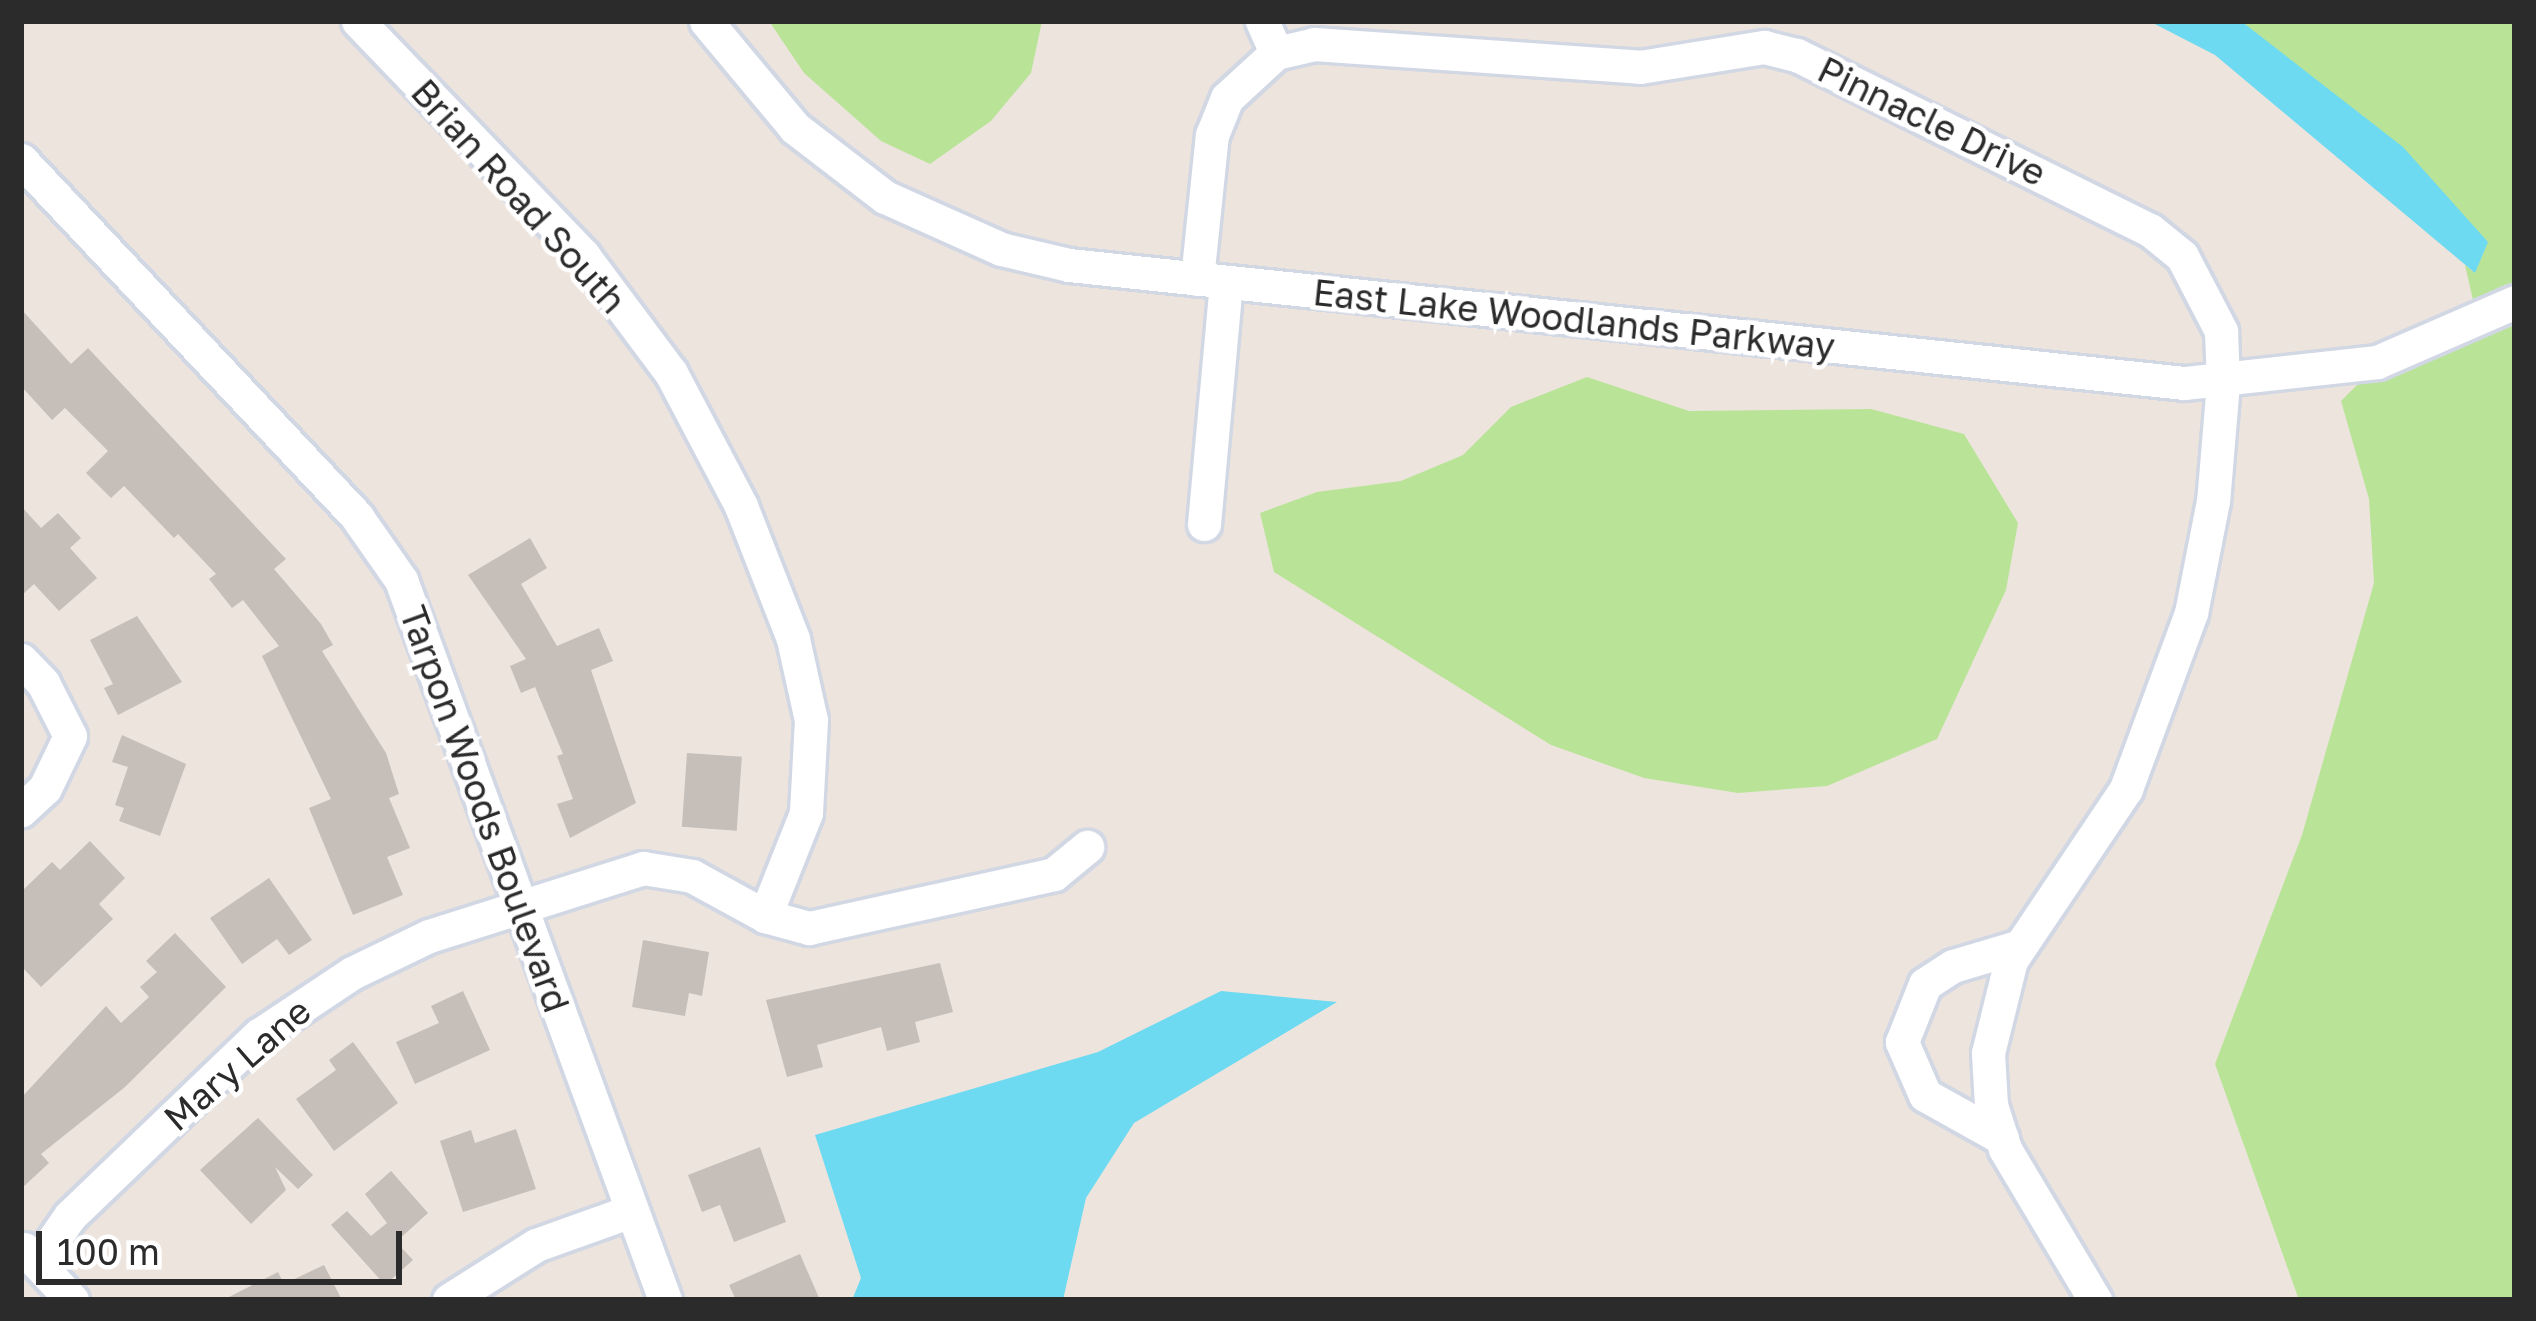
<!DOCTYPE html>
<style>
body{margin:0}
#map{position:relative;width:2536px;height:1321px;overflow:hidden;background:#ede4dd;font-family:"Golos Text",sans-serif}
div>[style]{position:absolute}
[style*='--x']{left:calc(var(--x)*1px);top:calc(var(--y)*1px);width:calc(var(--w)*1px);rotate:calc(var(--a)*1deg)}
.green>*{inset:0;background:#b9e498}
.water>*{inset:0;background:#6edaf1}
.building>*{inset:0;background:#c5beb9;transform-origin:0 0}
.roads{filter:drop-shadow(3px 0 #d2d7e4) drop-shadow(-3px 0 #d2d7e4) drop-shadow(0 3px #d2d7e4) drop-shadow(0 -3px #d2d7e4)}
.minor>*{height:33px;margin:-16.5px;padding:0 16.5px;transform-origin:16.5px;border-radius:16.5px;background:#fff}
span{translate:-50% -50%;white-space:nowrap;text-align:center;line-height:1.15;-webkit-text-stroke:9px #fff;paint-order:stroke}
.street-label{font-size:36px;color:#2b2b2b}
.frame{position:absolute;inset:0;border:24px solid #2b2b2b;pointer-events:none}
.scale{position:absolute;left:36px;top:1231px;width:366px;height:54px;box-sizing:border-box;border:6px solid #2b2b2b;border-top:0;padding-left:15px;font-size:36px;line-height:42px;white-space:nowrap;color:#2b2b2b;-webkit-text-stroke:9px #fff;paint-order:stroke}
</style>
<div id="map">
<div class="green">
<div style="clip-path:polygon(769px 21px,1042px 21px,1031px 73px,991px 121px,930px 164px,881px 141px,804px 73px)"></div>
<div style="clip-path:polygon(2241px 21px,2515px 21px,2515px 287px,2475px 309px,2465px 265px,2474px 272px,2304px 75px)"></div>
<div style="clip-path:polygon(2515px 316px,2515px 1300px,2299px 1300px,2215px 1064px,2302px 835px,2374px 583px,2369px 499px,2341px 401px,2363px 379px,2482px 337px)"></div>
<div style="clip-path:polygon(1587px 377px,1689px 411px,1871px 409px,1964px 434px,2018px 523px,2006px 590px,1937px 739px,1827px 786px,1738px 793px,1644px 778px,1551px 745px,1274px 572px,1260px 513px,1317px 492px,1401px 481px,1463px 455px,1511px 407px)"></div>
</div>
<div class="water">
<div style="clip-path:polygon(2149px 21px,2241px 21px,2403px 147px,2488px 242px,2475px 273px,2215px 55px)"></div>
<div style="clip-path:polygon(1221px 991px,1337px 1002px,1134px 1123px,1086px 1198px,1063px 1300px,852px 1300px,861px 1278px,815px 1135px,1098px 1052px)"></div>
</div>
<div class="building">
<div style="clip-path:polygon(21px 309px,71px 364px,88px 348px,286px 559px,274px 569px,321px 624px,333px 645px,322px 651px,386px 753px,399px 794px,389px 798px,410px 848px,387px 857px,403px 895px,353px 915px,309px 808px,331px 799px,262px 656px,279px 646px,243px 600px,232px 608px,209px 579px,216px 574px,178px 534px,174px 538px,124px 486px,111px 498px,86px 473px,108px 451px,65px 408px,52px 420px,21px 386px)"></div>
<div style="clip-path:polygon(21px 506px,41px 528px,58px 513px,81px 538px,70px 548px,97px 578px,59px 611px,34px 584px,21px 596px)"></div>
<div style="clip-path:polygon(530px 538px,547px 568px,521px 584px,557px 646px,599px 628px,613px 661px,591px 670px,636px 803px,570px 838px,557px 804px,573px 799px,557px 756px,563px 754px,535px 687px,521px 693px,510px 666px,526px 659px,468px 575px)"></div>
<div style="clip-path:polygon(137px 616px,182px 682px,118px 715px,104px 688px,113px 684px,90px 640px)"></div>
<div style="clip-path:polygon(122px 735px,186px 764px,160px 836px,119px 821px,124px 808px,115px 805px,128px 767px,112px 762px)"></div>
<div style="left:687px;top:753px;width:55px;height:74px;rotate:4deg"></div>
<div style="clip-path:polygon(90px 841px,125px 878px,99px 904px,113px 919px,41px 987px,21px 966px,21px 892px,52px 862px,60px 870px)"></div>
<div style="clip-path:polygon(269px 878px,312px 940px,289px 955px,277px 939px,242px 964px,210px 918px)"></div>
<div style="clip-path:polygon(175px 933px,226px 987px,125px 1087px,41px 1154px,49px 1163px,21px 1189px,21px 1098px,106px 1006px,121px 1023px,149px 997px,140px 987px,157px 972px,146px 961px)"></div>
<div style="clip-path:polygon(643px 940px,709px 952px,702px 996px,689px 993px,685px 1016px,632px 1007px)"></div>
<div style="clip-path:polygon(940px 963px,953px 1012px,915px 1022px,920px 1042px,887px 1051px,881px 1027px,817px 1045px,823px 1067px,787px 1077px,766px 1000px)"></div>
<div style="clip-path:polygon(463px 991px,490px 1050px,415px 1084px,396px 1042px,439px 1023px,431px 1006px)"></div>
<div style="clip-path:polygon(353px 1042px,398px 1103px,334px 1151px,296px 1099px,336px 1070px,329px 1060px)"></div>
<div style="clip-path:polygon(258px 1118px,313px 1175px,298px 1189px,275px 1167px,286px 1190px,251px 1224px,200px 1170px)"></div>
<div style="clip-path:polygon(516px 1129px,536px 1189px,463px 1212px,440px 1141px,471px 1130px,475px 1143px)"></div>
<div style="clip-path:polygon(760px 1147px,786px 1222px,734px 1242px,720px 1205px,702px 1212px,688px 1175px)"></div>
<div style="clip-path:polygon(391px 1171px,428px 1213px,396px 1242px,413px 1260px,385px 1285px,331px 1225px,347px 1211px,371px 1236px,387px 1223px,365px 1194px)"></div>
<div style="clip-path:polygon(800px 1254px,820px 1300px,736px 1300px,729px 1285px)"></div>
<div style="clip-path:polygon(324px 1265px,342px 1300px,223px 1300px,278px 1272px,284px 1284px)"></div>
</div>
<div class="roads">
<div class="minor">
<div style="--x:358;--y:21;--w:325;--a:46.1"></div>
<div style="--x:583;--y:255;--w:147;--a:53.3"></div>
<div style="--x:671;--y:373;--w:150;--a:62.2"></div>
<div style="--x:741;--y:506;--w:143;--a:68.6"></div>
<div style="--x:793;--y:639;--w:83;--a:77.5"></div>
<div style="--x:811;--y:720;--w:93;--a:93.1"></div>
<div style="--x:806;--y:813;--w:111;--a:111.7"></div>
<div style="--x:706;--y:21;--w:139;--a:50.2"></div>
<div style="--x:795;--y:128;--w:113;--a:37.5"></div>
<div style="--x:885;--y:197;--w:127;--a:24.1"></div>
<div style="--x:1001;--y:249;--w:70;--a:13.2"></div>
<div style="--x:1069;--y:265;--w:1121;--a:6.04"></div>
<div style="--x:2184;--y:383;--w:194;--a:-6.2"></div>
<div style="--x:2377;--y:362;--w:150;--a:-23.5"></div>
<div style="--x:1262;--y:21;--w:35;--a:66"></div>
<div style="--x:21;--y:160;--w:490;--a:46.7"></div>
<div style="--x:357;--y:517;--w:77;--a:55.1"></div>
<div style="--x:401;--y:580;--w:767;--a:69.86"></div>
<div style="--x:1197;--y:279;--w:145;--a:-84.1"></div>
<div style="--x:1212;--y:135;--w:40;--a:-68"></div>
<div style="--x:1227;--y:98;--w:67;--a:-42.6"></div>
<div style="--x:1276;--y:53;--w:39;--a:-13"></div>
<div style="--x:1314;--y:44;--w:327;--a:4"></div>
<div style="--x:1640;--y:67;--w:126;--a:-9.2"></div>
<div style="--x:1764;--y:47;--w:34;--a:14"></div>
<div style="--x:1797;--y:55;--w:394;--a:26.4"></div>
<div style="--x:2150;--y:230;--w:41;--a:39.1"></div>
<div style="--x:2182;--y:256;--w:85;--a:62.5"></div>
<div style="--x:2221;--y:331;--w:52;--a:87.8"></div>
<div style="--x:2223;--y:383;--w:118;--a:94.8"></div>
<div style="--x:2213;--y:501;--w:114;--a:101.1"></div>
<div style="--x:2191;--y:613;--w:188;--a:110.3"></div>
<div style="--x:2126;--y:789;--w:206;--a:123.9"></div>
<div style="--x:2011;--y:960;--w:96;--a:103.9"></div>
<div style="--x:1988;--y:1053;--w:52;--a:86.7"></div>
<div style="--x:1991;--y:1105;--w:46;--a:72.3"></div>
<div style="--x:2005;--y:1149;--w:176;--a:59.2"></div>
<div style="--x:1204;--y:524;--w:243;--a:-84.8"></div>
<div style="--x:21;--y:660;--w:32;--a:46"></div>
<div style="--x:43;--y:683;--w:59;--a:63"></div>
<div style="--x:70;--y:736;--w:58;--a:115.7"></div>
<div style="--x:45;--y:788;--w:33;--a:137"></div>
<div style="--x:2002;--y:1138;--w:88;--a:-150.8"></div>
<div style="--x:1925;--y:1095;--w:58;--a:-113.5"></div>
<div style="--x:1902;--y:1042;--w:62;--a:-68.4"></div>
<div style="--x:1925;--y:984;--w:33;--a:-33"></div>
<div style="--x:1953;--y:966;--w:70;--a:-16.6"></div>
<div style="--x:24;--y:1249;--w:70;--a:46.7"></div>
<div style="--x:38;--y:1262;--w:56;--a:-55.2"></div>
<div style="--x:70;--y:1216;--w:262;--a:-43.8"></div>
<div style="--x:259;--y:1035;--w:112;--a:-33.7"></div>
<div style="--x:352;--y:973;--w:85;--a:-25.7"></div>
<div style="--x:429;--y:936;--w:225;--a:-17.6"></div>
<div style="--x:643;--y:868;--w:50;--a:9.3"></div>
<div style="--x:692;--y:876;--w:83;--a:28.7"></div>
<div style="--x:765;--y:916;--w:46;--a:15.3"></div>
<div style="--x:809;--y:928;--w:251;--a:-12.4"></div>
<div style="--x:1054;--y:874;--w:43;--a:-39.3"></div>
<div style="--x:449;--y:1300;--w:103;--a:-32.3"></div>
<div style="--x:536;--y:1245;--w:98;--a:-19.7"></div>
</div>
</div>
<div class="street-label">
<span style="left:1932px;top:121px;rotate:26deg">Pinnacle Drive</span>
<span style="left:519px;top:196px;rotate:48deg">Brian Road South</span>
<span style="left:1574px;top:319px;rotate:6deg">East Lake Woodlands Parkway</span>
<span style="left:485px;top:809px;rotate:70deg">Tarpon Woods Boulevard</span>
<span style="left:237px;top:1064px;rotate:-41deg">Mary Lane</span>
</div>
<div class="frame"></div>
<div class="scale">100 m</div>
</div>
